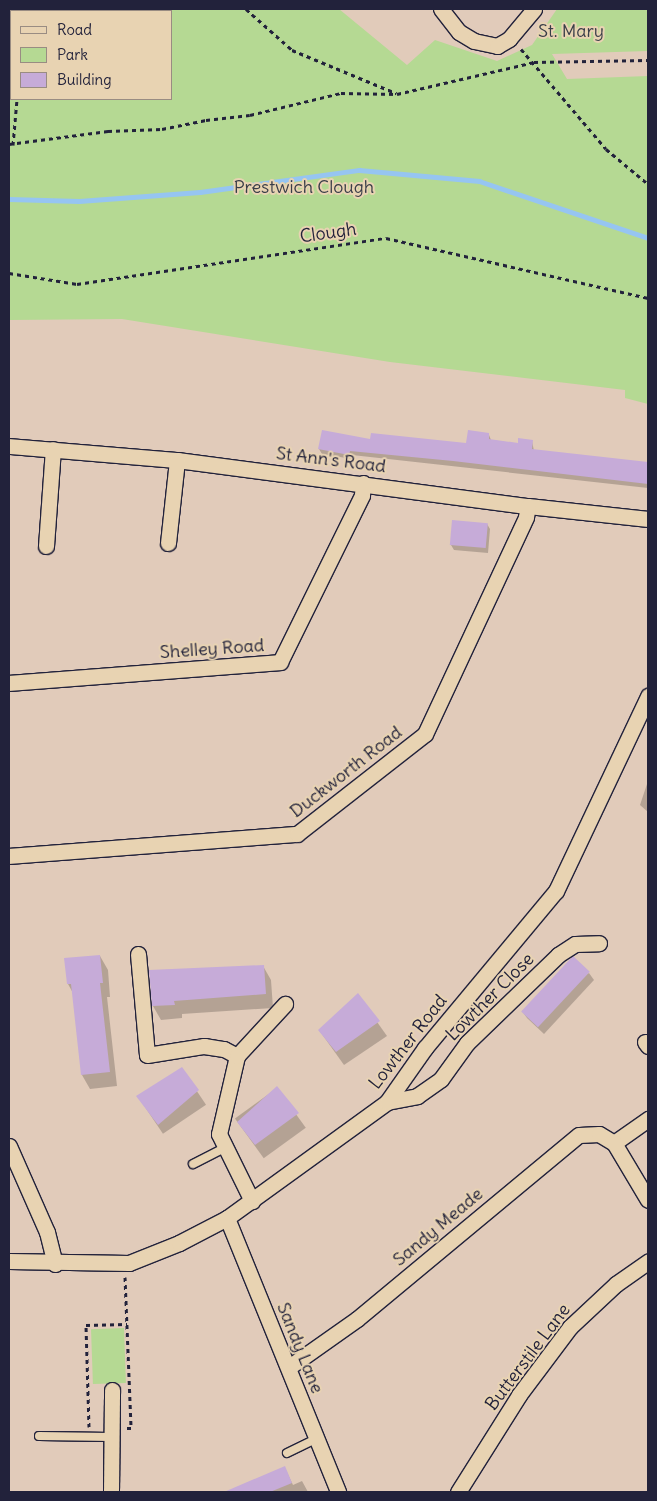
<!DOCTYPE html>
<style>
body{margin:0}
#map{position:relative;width:657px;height:1501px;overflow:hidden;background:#e1cbba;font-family:Delius,sans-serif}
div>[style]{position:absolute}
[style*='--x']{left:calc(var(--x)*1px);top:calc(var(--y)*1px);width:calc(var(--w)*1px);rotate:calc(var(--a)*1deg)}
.green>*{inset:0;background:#b5d993;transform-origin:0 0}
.shadow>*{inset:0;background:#0003;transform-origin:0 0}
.stream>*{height:5px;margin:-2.5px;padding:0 2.5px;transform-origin:2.5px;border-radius:2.5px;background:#96c5f1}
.building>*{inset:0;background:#c6abd8;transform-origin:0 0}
.path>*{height:3px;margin-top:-1.5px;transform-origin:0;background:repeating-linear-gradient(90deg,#22223b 0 4px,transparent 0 8px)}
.roads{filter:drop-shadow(1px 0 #22223b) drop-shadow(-1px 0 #22223b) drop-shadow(0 1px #22223b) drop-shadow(0 -1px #22223b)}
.lane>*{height:8px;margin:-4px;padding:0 4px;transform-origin:4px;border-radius:4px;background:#e8d3b2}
.street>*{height:15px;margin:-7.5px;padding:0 7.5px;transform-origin:7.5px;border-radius:7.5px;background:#e8d3b2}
span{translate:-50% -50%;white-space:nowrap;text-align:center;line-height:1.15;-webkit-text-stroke:4px #e8d3b2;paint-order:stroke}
.park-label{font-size:18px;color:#383d48}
.street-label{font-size:18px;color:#22223b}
.frame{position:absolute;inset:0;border:10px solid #22223b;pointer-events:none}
.legend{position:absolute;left:10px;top:10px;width:162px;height:90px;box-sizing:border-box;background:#e8d3b2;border:1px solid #998c82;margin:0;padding:6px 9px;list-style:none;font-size:15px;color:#22223b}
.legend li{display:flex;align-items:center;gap:10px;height:25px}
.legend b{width:25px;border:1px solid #998c82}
</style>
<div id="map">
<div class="green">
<div style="clip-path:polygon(evenodd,9px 9px,339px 9px,407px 65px,435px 40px,497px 61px,532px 45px,557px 9px,648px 9px,648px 51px,552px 54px,567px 79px,648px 76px,648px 404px,625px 398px,625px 390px,390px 362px,122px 319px,9px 320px,9px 9px,11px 11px,171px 11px,171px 99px,11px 99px,11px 11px)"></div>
<div style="left:124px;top:1328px;width:55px;height:33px;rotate:88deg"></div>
</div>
<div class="shadow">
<div style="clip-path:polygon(489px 435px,491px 440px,519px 444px,532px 441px,534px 451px,648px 464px,648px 488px,352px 455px,352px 459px,322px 454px,319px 449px,371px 440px,467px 445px)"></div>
<div style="clip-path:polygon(487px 524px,490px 529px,488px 553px,454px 550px,451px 545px)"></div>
<div style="clip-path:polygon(648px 781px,648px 812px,640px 805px)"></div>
<div style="clip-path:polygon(100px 956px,108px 970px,110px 997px,107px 997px,117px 1086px,90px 1089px,82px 1075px,73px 993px,68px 984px,65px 960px)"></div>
<div style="clip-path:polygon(263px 966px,271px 980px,273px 1008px,182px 1014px,182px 1018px,161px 1020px,153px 1006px)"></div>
<div style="clip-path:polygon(589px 973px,594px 980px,544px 1034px,527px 1018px,522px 1011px)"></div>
<div style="clip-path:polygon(358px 995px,387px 1036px,344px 1065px,319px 1030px)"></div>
<div style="left:182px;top:1069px;width:43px;height:52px;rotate:56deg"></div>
<div style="left:277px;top:1088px;width:49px;height:52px;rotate:54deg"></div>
<div style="clip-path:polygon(285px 1468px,293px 1485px,302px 1481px,308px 1492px,252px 1492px,248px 1483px)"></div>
</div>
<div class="stream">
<div style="--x:9;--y:199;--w:70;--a:1.6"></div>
<div style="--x:79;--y:201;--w:121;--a:-4.3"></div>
<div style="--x:200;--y:192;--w:161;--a:-7.9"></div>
<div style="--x:359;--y:170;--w:121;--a:5.2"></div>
<div style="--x:479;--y:181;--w:178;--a:18.6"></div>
</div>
<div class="building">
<div style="clip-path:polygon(322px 430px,370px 439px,371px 433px,466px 443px,468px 430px,489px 433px,489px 439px,518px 443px,518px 438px,533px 440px,532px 449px,648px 462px,648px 484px,453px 461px,350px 451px,349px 455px,318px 449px)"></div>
<div style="left:452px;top:520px;width:36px;height:25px;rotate:5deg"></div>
<div style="clip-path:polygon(100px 955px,103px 983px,100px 983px,110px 1072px,81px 1075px,71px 984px,67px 984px,64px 958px)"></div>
<div style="left:573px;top:956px;width:23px;height:76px;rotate:43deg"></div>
<div style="clip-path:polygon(264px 965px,266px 994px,174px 1001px,175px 1005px,152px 1006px,149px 970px)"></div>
<div style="clip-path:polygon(358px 993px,380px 1021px,336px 1052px,318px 1030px)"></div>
<div style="clip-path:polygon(182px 1067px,199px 1090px,158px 1125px,136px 1096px)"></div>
<div style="clip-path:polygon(277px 1086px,299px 1113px,255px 1145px,237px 1122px)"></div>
<div style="clip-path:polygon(285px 1466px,292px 1483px,270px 1492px,224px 1492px)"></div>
</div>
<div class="path">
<div style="--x:246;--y:9;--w:62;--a:41.7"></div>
<div style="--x:292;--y:50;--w:113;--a:22.5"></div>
<div style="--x:26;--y:11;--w:2;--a:-90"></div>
<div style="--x:521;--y:49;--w:131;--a:49.6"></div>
<div style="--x:606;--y:149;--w:55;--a:39.8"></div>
<div style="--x:9;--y:144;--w:100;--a:-7.5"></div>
<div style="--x:108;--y:131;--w:54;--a:-2.1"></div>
<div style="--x:162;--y:129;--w:45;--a:-11.6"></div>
<div style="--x:206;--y:120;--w:44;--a:-6.5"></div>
<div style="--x:250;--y:115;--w:94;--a:-13.6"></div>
<div style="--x:341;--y:93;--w:56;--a:1"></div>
<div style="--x:397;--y:94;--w:141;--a:-13.1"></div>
<div style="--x:534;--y:62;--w:114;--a:-1"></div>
<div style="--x:13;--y:145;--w:46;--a:-85"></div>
<div style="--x:9;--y:273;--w:69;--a:9.2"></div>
<div style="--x:77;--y:284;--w:312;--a:-8.5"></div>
<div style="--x:386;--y:238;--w:269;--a:12.9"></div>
<div style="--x:125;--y:1277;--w:151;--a:87.7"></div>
<div style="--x:131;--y:1428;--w:4;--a:180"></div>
<div style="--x:89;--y:1427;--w:102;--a:-91.7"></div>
<div style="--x:86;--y:1325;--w:41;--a:-1.4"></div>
</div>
<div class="roads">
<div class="lane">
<div style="--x:193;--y:1164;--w:37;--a:-27"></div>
<div style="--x:39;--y:1436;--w:72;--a:0.8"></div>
<div style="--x:287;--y:1453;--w:32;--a:-26"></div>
</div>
<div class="street">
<div style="--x:441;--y:9;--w:29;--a:52"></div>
<div style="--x:459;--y:32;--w:17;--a:31"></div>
<div style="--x:474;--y:41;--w:24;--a:12"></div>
<div style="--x:497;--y:46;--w:14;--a:-30"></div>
<div style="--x:509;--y:39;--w:39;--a:-50"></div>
<div style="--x:9;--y:446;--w:169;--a:4.8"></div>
<div style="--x:177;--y:460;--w:354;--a:7.5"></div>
<div style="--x:528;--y:506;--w:121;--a:6.2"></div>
<div style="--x:168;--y:543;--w:83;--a:-83.8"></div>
<div style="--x:46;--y:546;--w:97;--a:-85.9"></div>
<div style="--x:9;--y:683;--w:272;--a:-4.4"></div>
<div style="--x:280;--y:662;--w:186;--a:-63.8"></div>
<div style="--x:362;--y:495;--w:12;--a:-85"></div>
<div style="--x:9;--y:856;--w:289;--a:-4.4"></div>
<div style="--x:297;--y:834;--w:162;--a:-38"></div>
<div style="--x:425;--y:734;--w:239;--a:-65"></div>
<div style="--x:526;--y:517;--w:11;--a:-80"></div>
<div style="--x:138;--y:954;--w:101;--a:84.9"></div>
<div style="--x:147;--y:1055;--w:58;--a:-9"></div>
<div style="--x:204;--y:1046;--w:20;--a:9"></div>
<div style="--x:224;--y:1049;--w:15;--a:28"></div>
<div style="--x:237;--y:1056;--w:80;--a:103"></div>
<div style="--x:219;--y:1134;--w:75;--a:63.8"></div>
<div style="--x:645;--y:1042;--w:5;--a:53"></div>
<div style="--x:237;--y:1056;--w:71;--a:-47.3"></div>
<div style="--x:387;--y:1102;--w:31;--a:-11"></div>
<div style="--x:417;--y:1096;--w:29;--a:-35"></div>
<div style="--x:441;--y:1079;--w:44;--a:-54.2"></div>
<div style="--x:467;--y:1043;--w:127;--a:-44"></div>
<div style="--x:558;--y:955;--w:20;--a:-33"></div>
<div style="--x:575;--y:944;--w:24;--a:-2"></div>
<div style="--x:614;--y:1143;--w:42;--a:-35.2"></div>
<div style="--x:9;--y:1146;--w:94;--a:66.2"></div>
<div style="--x:47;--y:1232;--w:33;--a:76"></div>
<div style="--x:227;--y:1218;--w:296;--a:67.9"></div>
<div style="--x:9;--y:1261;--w:120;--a:1"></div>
<div style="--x:129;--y:1263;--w:54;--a:-21.8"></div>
<div style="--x:179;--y:1243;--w:54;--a:-27.5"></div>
<div style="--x:227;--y:1218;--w:198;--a:-35.9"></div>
<div style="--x:387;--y:1102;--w:66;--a:-54.9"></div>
<div style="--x:425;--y:1048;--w:204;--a:-50.2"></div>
<div style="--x:556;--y:891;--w:216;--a:-64.7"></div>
<div style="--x:289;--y:1367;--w:83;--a:-35.2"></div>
<div style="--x:357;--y:1319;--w:288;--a:-39.7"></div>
<div style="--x:579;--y:1135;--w:20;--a:-3"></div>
<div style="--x:599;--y:1134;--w:17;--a:31"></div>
<div style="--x:614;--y:1143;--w:66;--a:59.2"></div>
<div style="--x:111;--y:1492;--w:102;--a:-89.4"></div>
<div style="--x:458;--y:1492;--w:115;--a:-57.8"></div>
<div style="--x:519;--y:1395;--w:85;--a:-53.1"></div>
<div style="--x:570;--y:1327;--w:63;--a:-43.1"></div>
<div style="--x:616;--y:1284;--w:39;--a:-35"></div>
</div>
</div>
<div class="park-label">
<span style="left:571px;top:31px">St. Mary</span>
<span style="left:304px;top:187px">Prestwich Clough</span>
</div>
<div class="street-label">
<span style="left:328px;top:233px;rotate:-8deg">Clough</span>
<span style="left:331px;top:460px;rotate:7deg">St Ann's Road</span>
<span style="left:212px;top:649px;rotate:-4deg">Shelley Road</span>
<span style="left:346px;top:772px;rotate:-38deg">Duckworth Road</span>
<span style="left:490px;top:997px;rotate:-45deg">Lowther Close</span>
<span style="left:408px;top:1042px;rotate:-52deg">Lowther Road</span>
<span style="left:438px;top:1227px;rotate:-40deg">Sandy Meade</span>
<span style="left:300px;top:1348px;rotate:68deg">Sandy Lane</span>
<span style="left:528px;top:1357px;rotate:-53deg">Butterstile Lane</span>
</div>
<div class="frame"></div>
<ul class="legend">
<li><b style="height:6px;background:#e8d3b2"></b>Road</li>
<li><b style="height:14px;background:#b5d993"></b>Park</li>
<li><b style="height:14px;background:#c6abd8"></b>Building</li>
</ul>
</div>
